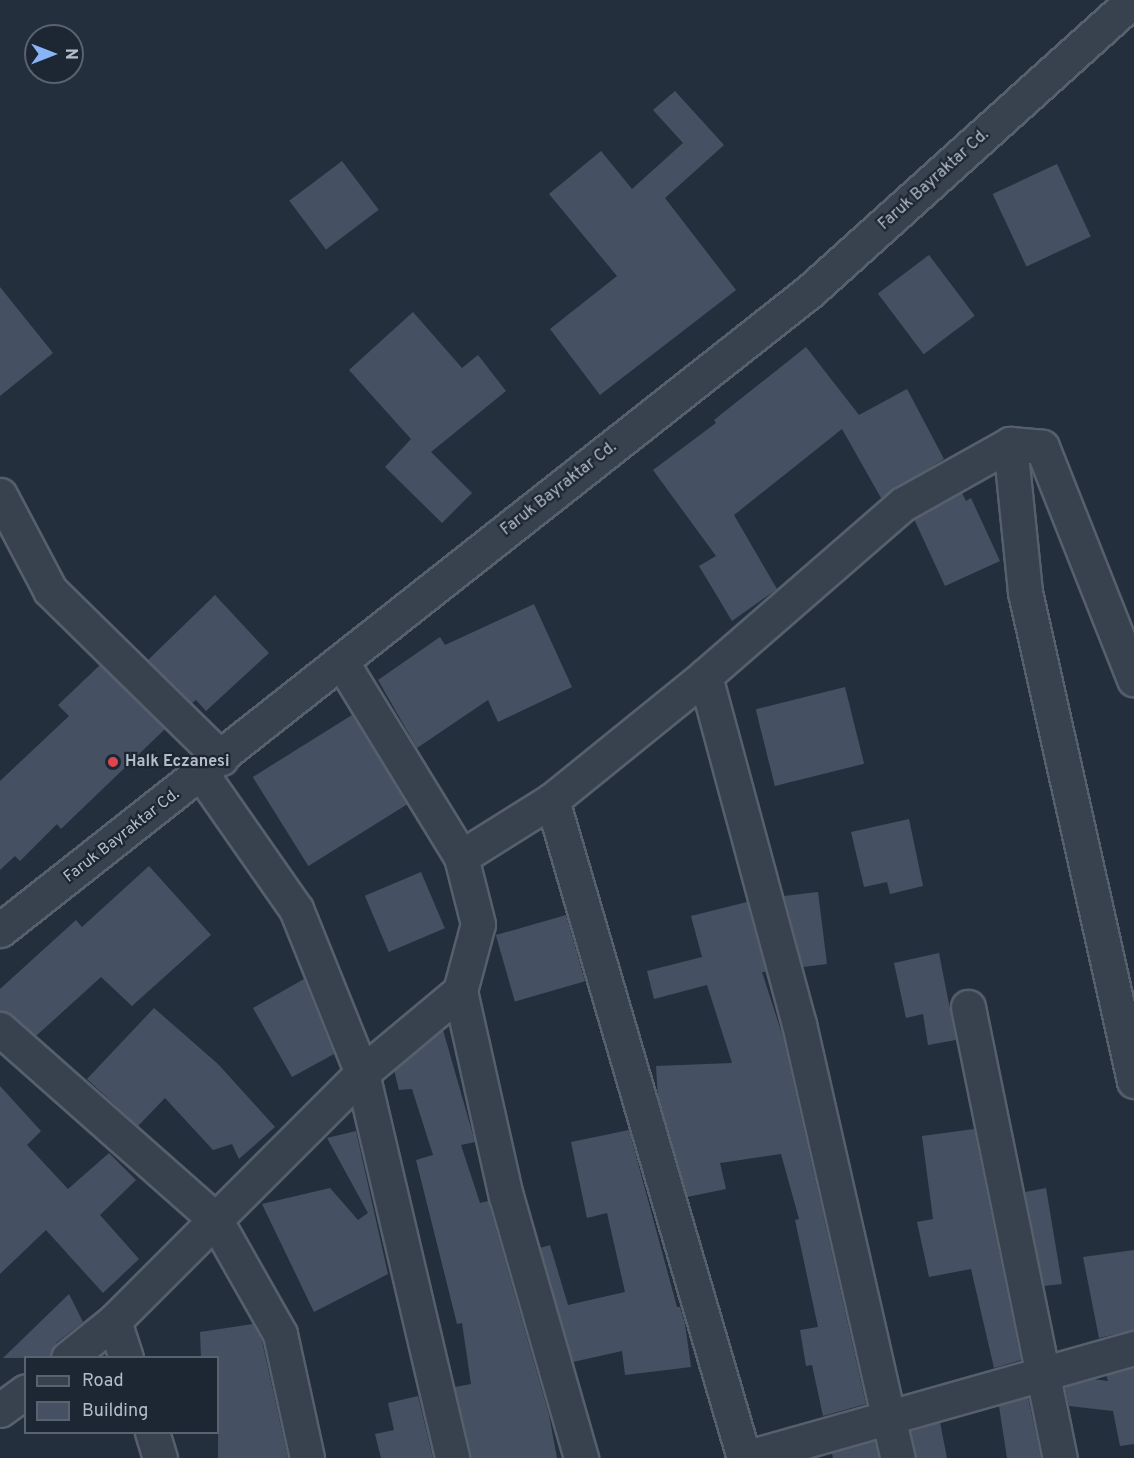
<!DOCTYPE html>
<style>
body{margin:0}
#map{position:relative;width:1134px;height:1458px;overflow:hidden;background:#242f3e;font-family:Overpass,sans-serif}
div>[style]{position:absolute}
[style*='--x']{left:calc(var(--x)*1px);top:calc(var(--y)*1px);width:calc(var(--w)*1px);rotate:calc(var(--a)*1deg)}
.building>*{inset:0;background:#455162;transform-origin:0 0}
.roads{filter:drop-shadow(2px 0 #565f6c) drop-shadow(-2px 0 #565f6c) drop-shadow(0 2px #565f6c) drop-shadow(0 -2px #565f6c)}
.minor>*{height:33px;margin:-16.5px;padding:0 16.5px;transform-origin:16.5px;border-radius:16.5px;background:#38414e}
.tertiary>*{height:33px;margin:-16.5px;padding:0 16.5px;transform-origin:16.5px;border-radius:16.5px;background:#38414e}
.dots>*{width:16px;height:16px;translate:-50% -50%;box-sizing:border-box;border:3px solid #1d2633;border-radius:50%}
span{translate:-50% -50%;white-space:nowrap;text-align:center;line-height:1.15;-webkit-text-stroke:4.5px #1d2633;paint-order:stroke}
.street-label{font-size:16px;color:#b4bcc9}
.poi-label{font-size:16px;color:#b4bcc9;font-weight:700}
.left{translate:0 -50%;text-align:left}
.legend{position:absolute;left:24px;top:1356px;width:195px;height:78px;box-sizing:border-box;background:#1d2633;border:2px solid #59626f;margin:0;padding:8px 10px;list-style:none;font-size:18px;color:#b4bcc9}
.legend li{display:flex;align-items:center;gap:12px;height:30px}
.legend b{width:30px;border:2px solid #59626f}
.north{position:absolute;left:24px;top:24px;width:60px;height:60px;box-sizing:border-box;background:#1d2633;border:2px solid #59626f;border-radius:50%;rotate:90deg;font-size:16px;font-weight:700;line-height:24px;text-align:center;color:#b4bcc9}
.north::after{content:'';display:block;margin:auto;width:21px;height:27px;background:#8ab4f8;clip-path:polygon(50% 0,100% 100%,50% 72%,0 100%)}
</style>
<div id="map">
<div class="building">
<div style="clip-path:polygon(675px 91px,724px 145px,665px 198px,736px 290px,600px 395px,550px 329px,617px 276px,549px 194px,601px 151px,632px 189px,683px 143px,653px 110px)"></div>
<div style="left:342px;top:161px;width:61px;height:66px;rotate:53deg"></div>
<div style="left:1057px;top:164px;width:80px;height:71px;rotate:65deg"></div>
<div style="left:929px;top:255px;width:76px;height:64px;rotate:53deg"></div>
<div style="clip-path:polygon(0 287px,53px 353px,0 396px)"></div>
<div style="clip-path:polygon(413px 312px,462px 368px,478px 355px,506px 391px,431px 452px,472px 493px,442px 523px,385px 467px,411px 439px,349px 370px)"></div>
<div style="clip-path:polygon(806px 347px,859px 415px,907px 389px,944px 459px,881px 498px,842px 429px,734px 515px,777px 589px,732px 621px,699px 566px,716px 556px,653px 470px,716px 423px,714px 420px)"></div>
<div style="clip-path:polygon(962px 493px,966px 501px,971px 498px,1000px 561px,945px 586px,914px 519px)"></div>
<div style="clip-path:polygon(215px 595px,269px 653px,206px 711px,196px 700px,192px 703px,148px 660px)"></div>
<div style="clip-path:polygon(534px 604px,572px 687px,498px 722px,488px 700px,417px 748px,378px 680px,440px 637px,445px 645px)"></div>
<div style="clip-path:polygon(100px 665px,165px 729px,61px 829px,57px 824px,20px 861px,15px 856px,0 870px,0 781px,69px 716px,58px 705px)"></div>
<div style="left:845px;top:687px;width:79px;height:92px;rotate:76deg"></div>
<div style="left:352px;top:715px;width:105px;height:117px;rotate:58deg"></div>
<div style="clip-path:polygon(909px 819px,923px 886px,890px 894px,887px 882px,864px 887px,851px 832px)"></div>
<div style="clip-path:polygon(149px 866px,211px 935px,132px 1006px,101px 977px,36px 1036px,12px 1015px,0 1011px,0 989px,76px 920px,82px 927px)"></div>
<div style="left:421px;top:872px;width:61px;height:61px;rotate:67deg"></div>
<div style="clip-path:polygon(818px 892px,827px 964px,803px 967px,784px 896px)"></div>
<div style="clip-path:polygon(747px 902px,766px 972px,762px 972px,783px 1037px,866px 1404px,823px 1416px,812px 1365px,806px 1366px,800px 1330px,818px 1327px,795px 1220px,799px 1219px,781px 1154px,720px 1163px,726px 1189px,687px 1197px,658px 1098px,656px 1066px,732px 1063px,707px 985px,654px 999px,647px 971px,702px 957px,691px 916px)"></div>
<div style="left:566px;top:915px;width:69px;height:73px;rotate:74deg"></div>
<div style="clip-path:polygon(939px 953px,956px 1040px,928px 1045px,923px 1014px,906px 1018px,894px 963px)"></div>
<div style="clip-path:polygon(304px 979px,334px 1054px,292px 1077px,253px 1008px)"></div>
<div style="clip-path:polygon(154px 1008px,218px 1064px,275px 1127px,239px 1159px,232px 1144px,213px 1150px,165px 1098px,138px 1126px,87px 1079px)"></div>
<div style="clip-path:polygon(443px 1030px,475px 1142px,461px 1145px,480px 1203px,488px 1201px,549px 1415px,557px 1458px,470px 1458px,455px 1387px,471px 1384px,462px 1323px,457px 1324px,416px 1160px,433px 1155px,412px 1089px,399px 1090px,394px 1070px)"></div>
<div style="clip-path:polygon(0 1086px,41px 1131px,27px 1145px,68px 1189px,109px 1153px,136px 1180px,100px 1215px,139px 1259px,103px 1293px,46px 1230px,0 1274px)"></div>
<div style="clip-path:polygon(974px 1129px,1021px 1360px,994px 1368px,971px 1269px,929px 1277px,917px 1222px,933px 1219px,922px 1136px)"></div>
<div style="clip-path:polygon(629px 1130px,677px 1307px,680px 1307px,685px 1324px,691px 1367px,625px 1375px,622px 1351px,573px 1362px,540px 1248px,550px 1245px,568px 1305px,625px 1292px,607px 1213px,587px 1218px,571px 1142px)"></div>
<div style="clip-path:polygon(356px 1131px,388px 1274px,314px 1312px,262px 1204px,330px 1188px,358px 1220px,368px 1213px,327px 1138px)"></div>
<div style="clip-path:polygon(1046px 1188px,1062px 1284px,1044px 1286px,1025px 1192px)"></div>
<div style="clip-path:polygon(1134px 1250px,1134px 1330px,1099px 1338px,1083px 1257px)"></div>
<div style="clip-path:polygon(69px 1294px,83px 1322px,56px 1343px,50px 1358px,3px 1358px)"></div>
<div style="clip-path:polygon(253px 1324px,262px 1341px,288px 1458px,218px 1458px,218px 1358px,201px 1358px,200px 1332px)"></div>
<div style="clip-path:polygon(1134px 1367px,1134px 1444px,1120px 1446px,1113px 1411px,1069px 1406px,1065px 1387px,1093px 1379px,1108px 1381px,1106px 1375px)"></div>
<div style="clip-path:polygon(418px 1396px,433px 1458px,381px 1458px,375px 1434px,394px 1430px,388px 1403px)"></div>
<div style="clip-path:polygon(1028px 1397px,1041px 1458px,1007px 1458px,999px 1406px)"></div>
<div style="clip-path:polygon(940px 1422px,947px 1458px,916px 1458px,911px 1431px)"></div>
<div style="clip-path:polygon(875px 1441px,879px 1458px,833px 1458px,832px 1453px)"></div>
</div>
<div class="roads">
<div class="minor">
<div style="--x:1010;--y:444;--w:149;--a:84.2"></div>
<div style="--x:1025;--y:592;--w:501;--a:77.43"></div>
<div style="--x:0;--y:495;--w:107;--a:62.2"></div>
<div style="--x:50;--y:590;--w:240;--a:44.5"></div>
<div style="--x:341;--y:661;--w:230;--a:58.5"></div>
<div style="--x:461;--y:857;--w:107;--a:-32.1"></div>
<div style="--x:552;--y:800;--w:197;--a:-39"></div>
<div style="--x:705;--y:676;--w:262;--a:-41"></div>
<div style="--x:903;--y:504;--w:123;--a:-29.3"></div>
<div style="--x:1010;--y:444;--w:32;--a:5"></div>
<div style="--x:1042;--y:447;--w:250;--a:68.4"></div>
<div style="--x:705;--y:676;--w:360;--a:74.9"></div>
<div style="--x:799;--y:1024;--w:445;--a:77.2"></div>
<div style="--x:201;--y:773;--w:166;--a:55.1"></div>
<div style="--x:296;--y:909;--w:177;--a:68.1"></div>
<div style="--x:362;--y:1073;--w:395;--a:76.8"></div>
<div style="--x:552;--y:800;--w:685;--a:73.73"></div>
<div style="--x:460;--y:991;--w:210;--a:77.4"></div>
<div style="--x:506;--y:1196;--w:273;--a:74"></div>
<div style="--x:968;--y:1007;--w:460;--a:78.5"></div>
<div style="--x:0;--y:1029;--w:287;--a:41.5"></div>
<div style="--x:215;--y:1219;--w:132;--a:60.5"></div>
<div style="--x:280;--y:1334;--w:127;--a:77.7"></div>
<div style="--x:114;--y:1321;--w:39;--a:72"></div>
<div style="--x:68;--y:1358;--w:59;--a:-38.8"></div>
<div style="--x:114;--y:1321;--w:351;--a:-45"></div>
<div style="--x:362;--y:1073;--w:128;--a:-39.9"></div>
<div style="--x:460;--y:991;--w:69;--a:-75"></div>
<div style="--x:478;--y:924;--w:69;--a:-104.2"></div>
<div style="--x:0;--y:1410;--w:32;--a:-36"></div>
<div style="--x:152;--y:1432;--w:27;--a:73"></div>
<div style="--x:745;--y:1458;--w:404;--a:-15.8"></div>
</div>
<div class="tertiary">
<div style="--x:0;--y:930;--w:1032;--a:-38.27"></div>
<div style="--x:810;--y:291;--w:435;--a:-42"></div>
</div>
</div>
<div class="dots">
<div style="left:113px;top:762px;background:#e0444e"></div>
</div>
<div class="street-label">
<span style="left:934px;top:180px;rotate:-42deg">Faruk Bayraktar Cd.</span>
<span style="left:559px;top:489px;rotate:-38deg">Faruk Bayraktar Cd.</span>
<span style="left:122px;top:836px;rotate:-38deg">Faruk Bayraktar Cd.</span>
</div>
<div class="poi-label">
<span class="left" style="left:125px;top:762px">Halk Eczanesi</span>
</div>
<ul class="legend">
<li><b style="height:8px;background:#38414e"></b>Road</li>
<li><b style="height:16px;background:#455162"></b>Building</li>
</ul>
<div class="north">N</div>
</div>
